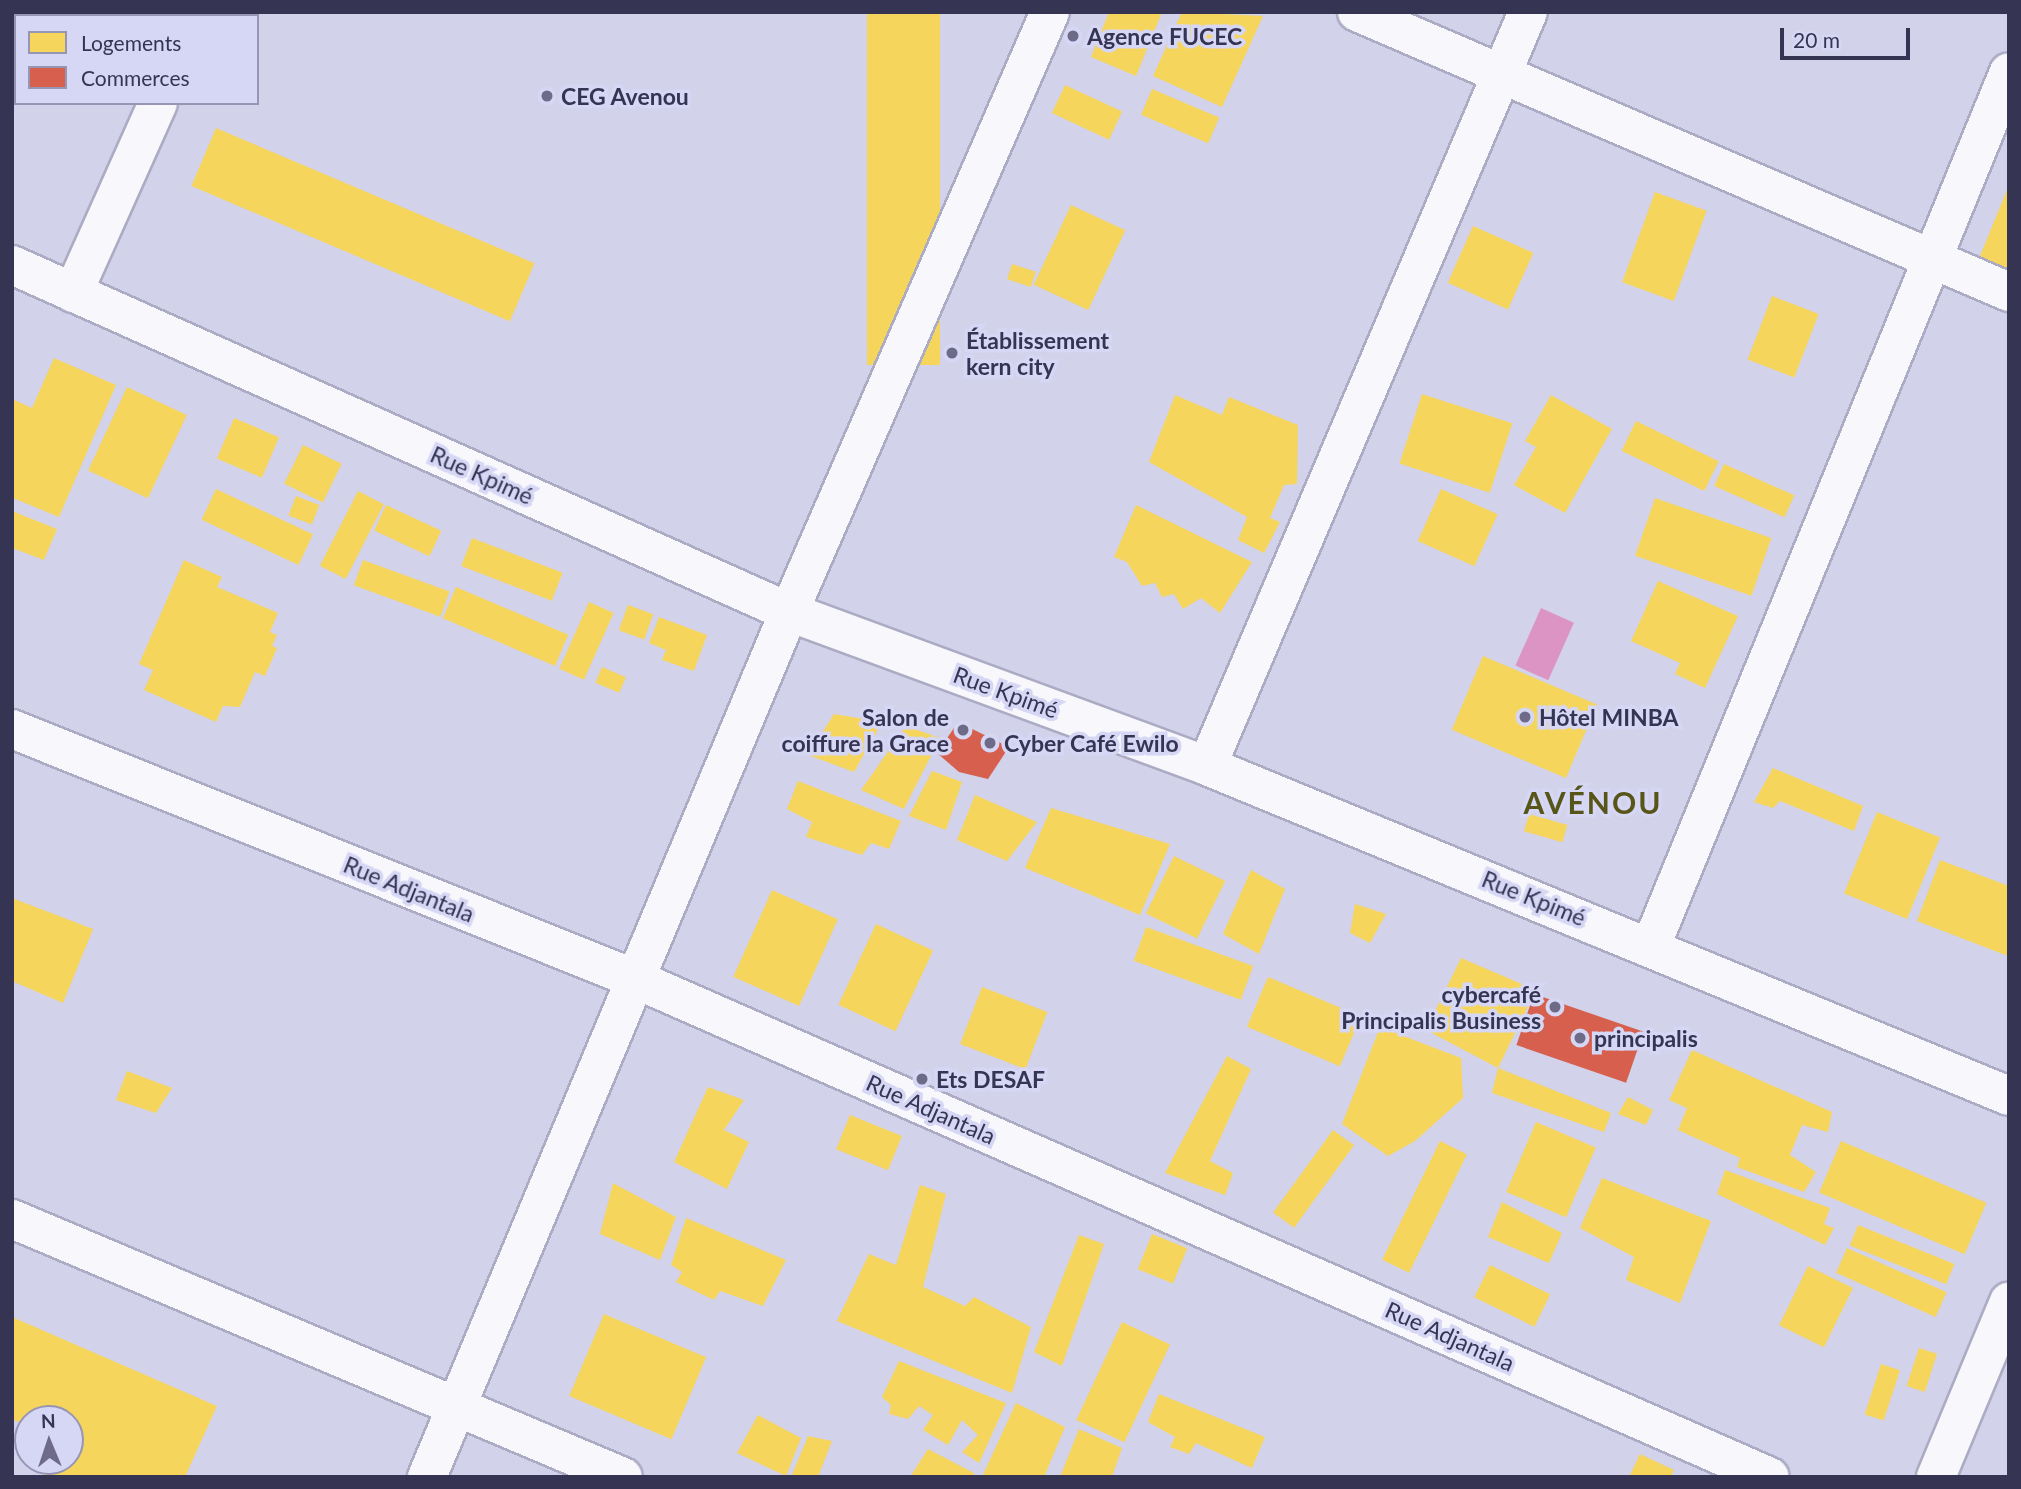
<!DOCTYPE html>
<meta charset="utf-8">
<style>
body{margin:0}
#map{position:relative;width:2021px;height:1489px;overflow:hidden;background:#d2d2ea;font-family:Lato,sans-serif}
div>[style]{position:absolute}
[style*='--x']{left:calc(var(--x)*1px);top:calc(var(--y)*1px);width:calc(var(--w)*1px);rotate:calc(var(--a)*1deg)}
.water>*{inset:0;background:#dc94c4;transform-origin:0 0}
.homes>*{inset:0;background:#f6d55c;transform-origin:0 0}
.shops>*{inset:0;background:#d6604d;transform-origin:0 0}
.roads{filter:drop-shadow(2px 0 #acabc4) drop-shadow(-2px 0 #acabc4) drop-shadow(0 2px #acabc4) drop-shadow(0 -2px #acabc4)}
.minor>*{height:38px;margin:-19px;padding:0 19px;transform-origin:19px;border-radius:19px;background:#f8f8fc}
.dots>*{width:19px;height:19px;translate:-50% -50%;box-sizing:border-box;border:4px solid #d6d6f5;border-radius:50%}
span{translate:-50% -50%;white-space:nowrap;text-align:center;line-height:1.15;-webkit-text-stroke:7px #d6d6f5;paint-order:stroke}
.poi-label{font-size:23px;color:#363453;font-weight:700}
.left{translate:0 -50%;text-align:left}
.right{translate:-100% -50%;text-align:right}
.street-label{font-size:23px;color:#363453}
.district-label{font-size:30px;color:#585518;font-weight:700;letter-spacing:2px}
.frame{position:absolute;inset:0;border:14px solid #363453;pointer-events:none}
.legend{position:absolute;left:14px;top:14px;width:245px;height:91px;box-sizing:border-box;background:#d6d6f5;border:2px solid #9695b4;margin:0;padding:9px 12px;list-style:none;font-size:21px;color:#363453}
.legend li{display:flex;align-items:center;gap:14px;height:35px}
.legend b{width:35px;border:2px solid #9695b4}
.north{position:absolute;left:14px;top:1405px;width:70px;height:70px;box-sizing:border-box;background:#d6d6f5;border:2px solid #9695b4;border-radius:50%;rotate:358deg;font-size:19px;font-weight:700;line-height:28px;text-align:center;color:#363453}
.north::after{content:'';display:block;margin:auto;width:24px;height:32px;background:#6d6b88;clip-path:polygon(50% 0,100% 100%,50% 72%,0 100%)}
.scale{position:absolute;left:1780px;top:28px;width:130px;height:32px;box-sizing:border-box;border:4px solid #363453;border-top:0;padding-left:9px;font-size:21px;line-height:24px;white-space:nowrap;color:#363453;-webkit-text-stroke:5px #d6d6f5;paint-order:stroke}
</style>
<div id="map">
<div class="water">
<div style="left:1541px;top:608px;width:36px;height:63px;rotate:24deg"></div>
</div>
<div class="homes">
<div style="left:867px;top:12px;width:73px;height:353px"></div>
<div style="clip-path:polygon(1109px 12px,1162px 12px,1136px 76px,1091px 57px)"></div>
<div style="clip-path:polygon(1182px 12px,1263px 16px,1222px 107px,1153px 76px)"></div>
<div style="left:1065px;top:85px;width:63px;height:31px;rotate:25deg"></div>
<div style="left:1152px;top:89px;width:73px;height:28px;rotate:23deg"></div>
<div style="left:216px;top:128px;width:346px;height:63px;rotate:23deg"></div>
<div style="clip-path:polygon(2009px 185px,2009px 272px,1978px 261px)"></div>
<div style="left:1655px;top:192px;width:55px;height:96px;rotate:20deg"></div>
<div style="left:1071px;top:205px;width:60px;height:88px;rotate:25deg"></div>
<div style="left:1473px;top:226px;width:66px;height:62px;rotate:24deg"></div>
<div style="left:1012px;top:264px;width:25px;height:16px;rotate:18deg"></div>
<div style="left:1772px;top:296px;width:50px;height:68px;rotate:21deg"></div>
<div style="clip-path:polygon(54px 358px,116px 385px,59px 517px,13px 498px,12px 488px,12px 399px,32px 408px)"></div>
<div style="left:127px;top:387px;width:66px;height:92px;rotate:25deg"></div>
<div style="left:1422px;top:394px;width:95px;height:73px;rotate:18deg"></div>
<div style="clip-path:polygon(1175px 395px,1222px 415px,1229px 397px,1298px 425px,1297px 484px,1284px 485px,1270px 518px,1280px 522px,1264px 553px,1238px 540px,1247px 517px,1149px 462px)"></div>
<div style="clip-path:polygon(1551px 395px,1612px 429px,1565px 513px,1514px 485px,1536px 447px,1525px 441px)"></div>
<div style="left:234px;top:418px;width:49px;height:44px;rotate:23deg"></div>
<div style="left:1636px;top:421px;width:92px;height:33px;rotate:26deg"></div>
<div style="left:303px;top:445px;width:43px;height:43px;rotate:26deg"></div>
<div style="left:1724px;top:464px;width:77px;height:24px;rotate:24deg"></div>
<div style="left:216px;top:489px;width:107px;height:34px;rotate:25deg"></div>
<div style="left:1441px;top:489px;width:62px;height:57px;rotate:24deg"></div>
<div style="left:358px;top:491px;width:29px;height:84px;rotate:27deg"></div>
<div style="left:296px;top:496px;width:25px;height:21px;rotate:21deg"></div>
<div style="left:1655px;top:498px;width:123px;height:61px;rotate:19deg"></div>
<div style="left:386px;top:505px;width:61px;height:28px;rotate:25deg"></div>
<div style="clip-path:polygon(1136px 505px,1252px 562px,1220px 613px,1201px 598px,1183px 609px,1174px 594px,1162px 597px,1155px 583px,1142px 586px,1127px 562px,1114px 557px)"></div>
<div style="clip-path:polygon(12px 511px,57px 529px,44px 560px,12px 548px)"></div>
<div style="left:472px;top:538px;width:97px;height:30px;rotate:21deg"></div>
<div style="clip-path:polygon(184px 560px,222px 577px,217px 587px,278px 613px,270px 632px,277px 635px,272px 646px,277px 648px,265px 676px,255px 672px,240px 707px,223px 706px,216px 722px,144px 690px,153px 670px,139px 664px)"></div>
<div style="left:363px;top:560px;width:92px;height:27px;rotate:20deg"></div>
<div style="clip-path:polygon(1658px 581px,1738px 616px,1705px 688px,1675px 674px,1680px 663px,1631px 641px)"></div>
<div style="left:456px;top:587px;width:122px;height:34px;rotate:23deg"></div>
<div style="left:589px;top:602px;width:27px;height:73px;rotate:24deg"></div>
<div style="left:628px;top:605px;width:27px;height:27px;rotate:20deg"></div>
<div style="clip-path:polygon(659px 617px,707px 635px,694px 671px,662px 660px,666px 650px,649px 643px)"></div>
<div style="left:1483px;top:656px;width:124px;height:80px;rotate:23deg"></div>
<div style="left:602px;top:667px;width:26px;height:17px;rotate:23deg"></div>
<div style="clip-path:polygon(834px 714px,882px 722px,854px 772px,808px 755px)"></div>
<div style="clip-path:polygon(906px 726px,940px 738px,904px 809px,861px 790px)"></div>
<div style="clip-path:polygon(1773px 768px,1863px 806px,1854px 831px,1780px 801px,1773px 808px,1754px 802px)"></div>
<div style="clip-path:polygon(932px 771px,962px 782px,946px 830px,909px 816px)"></div>
<div style="clip-path:polygon(798px 781px,901px 821px,889px 849px,871px 843px,862px 855px,806px 837px,812px 822px,787px 809px)"></div>
<div style="clip-path:polygon(975px 795px,1037px 822px,1007px 861px,957px 840px)"></div>
<div style="clip-path:polygon(1051px 808px,1170px 844px,1140px 915px,1025px 868px)"></div>
<div style="left:1877px;top:812px;width:68px;height:88px;rotate:22deg"></div>
<div style="left:1529px;top:814px;width:40px;height:18px;rotate:16deg"></div>
<div style="left:1174px;top:856px;width:57px;height:64px;rotate:26deg"></div>
<div style="clip-path:polygon(1940px 860px,2009px 886px,2008px 956px,1917px 921px)"></div>
<div style="clip-path:polygon(1251px 870px,1285px 889px,1259px 954px,1223px 934px)"></div>
<div style="left:772px;top:890px;width:72px;height:95px;rotate:24deg"></div>
<div style="clip-path:polygon(12px 898px,93px 929px,63px 1003px,12px 981px)"></div>
<div style="clip-path:polygon(1355px 904px,1386px 914px,1370px 943px,1350px 933px)"></div>
<div style="left:876px;top:924px;width:63px;height:89px;rotate:25deg"></div>
<div style="left:1146px;top:927px;width:114px;height:36px;rotate:20deg"></div>
<div style="clip-path:polygon(1461px 958px,1536px 990px,1498px 1068px,1611px 1113px,1604px 1132px,1492px 1093px,1498px 1068px,1426px 1030px)"></div>
<div style="left:1268px;top:977px;width:101px;height:54px;rotate:23deg"></div>
<div style="left:982px;top:987px;width:70px;height:61px;rotate:21deg"></div>
<div style="clip-path:polygon(1380px 1027px,1461px 1058px,1463px 1098px,1415px 1141px,1388px 1156px,1342px 1124px)"></div>
<div style="clip-path:polygon(1692px 1050px,1832px 1112px,1828px 1132px,1802px 1125px,1790px 1155px,1816px 1172px,1804px 1192px,1737px 1167px,1740px 1158px,1678px 1130px,1687px 1108px,1669px 1100px)"></div>
<div style="clip-path:polygon(1227px 1056px,1251px 1069px,1210px 1161px,1233px 1173px,1225px 1195px,1165px 1173px)"></div>
<div style="clip-path:polygon(127px 1071px,172px 1088px,156px 1113px,116px 1100px)"></div>
<div style="clip-path:polygon(708px 1087px,744px 1100px,724px 1130px,749px 1142px,727px 1189px,674px 1162px)"></div>
<div style="clip-path:polygon(1628px 1097px,1653px 1110px,1646px 1125px,1618px 1114px)"></div>
<div style="left:850px;top:1115px;width:56px;height:37px;rotate:22deg"></div>
<div style="left:1536px;top:1122px;width:65px;height:76px;rotate:23deg"></div>
<div style="left:1333px;top:1130px;width:26px;height:102px;rotate:36deg"></div>
<div style="left:1440px;top:1141px;width:30px;height:132px;rotate:26deg"></div>
<div style="left:1841px;top:1141px;width:158px;height:56px;rotate:23deg"></div>
<div style="clip-path:polygon(1725px 1170px,1830px 1208px,1824px 1224px,1834px 1228px,1825px 1245px,1717px 1194px)"></div>
<div style="clip-path:polygon(1602px 1178px,1711px 1221px,1680px 1303px,1626px 1280px,1634px 1257px,1580px 1228px)"></div>
<div style="clip-path:polygon(613px 1183px,676px 1217px,660px 1260px,600px 1234px)"></div>
<div style="clip-path:polygon(920px 1185px,946px 1194px,923px 1287px,965px 1306px,974px 1297px,1031px 1327px,1012px 1393px,837px 1321px,869px 1254px,896px 1265px)"></div>
<div style="clip-path:polygon(1502px 1202px,1562px 1233px,1549px 1263px,1488px 1237px)"></div>
<div style="clip-path:polygon(686px 1218px,786px 1260px,763px 1306px,720px 1291px,714px 1300px,676px 1282px,682px 1272px,671px 1265px)"></div>
<div style="left:1858px;top:1225px;width:104px;height:22px;rotate:22deg"></div>
<div style="left:1152px;top:1234px;width:38px;height:38px;rotate:22deg"></div>
<div style="clip-path:polygon(1079px 1235px,1104px 1244px,1062px 1366px,1034px 1352px)"></div>
<div style="left:1847px;top:1248px;width:109px;height:27px;rotate:24deg"></div>
<div style="left:1490px;top:1265px;width:67px;height:36px;rotate:26deg"></div>
<div style="left:1808px;top:1266px;width:50px;height:66px;rotate:26deg"></div>
<div style="left:604px;top:1314px;width:111px;height:89px;rotate:23deg"></div>
<div style="clip-path:polygon(12px 1317px,217px 1406px,185px 1477px,43px 1477px,50px 1461px,70px 1461px,70px 1419px,28px 1419px,28px 1426px,12px 1419px)"></div>
<div style="left:1122px;top:1322px;width:53px;height:108px;rotate:25deg"></div>
<div style="left:1919px;top:1348px;width:19px;height:40px;rotate:18deg"></div>
<div style="clip-path:polygon(899px 1361px,1006px 1403px,979px 1463px,962px 1452px,978px 1435px,962px 1420px,948px 1445px,923px 1430px,933px 1415px,919px 1406px,908px 1419px,889px 1414px,891px 1405px,882px 1397px)"></div>
<div style="left:1881px;top:1364px;width:20px;height:53px;rotate:18deg"></div>
<div style="clip-path:polygon(1159px 1394px,1265px 1437px,1252px 1468px,1196px 1443px,1189px 1454px,1170px 1447px,1175px 1437px,1148px 1422px)"></div>
<div style="clip-path:polygon(1016px 1403px,1065px 1427px,1044px 1477px,982px 1477px)"></div>
<div style="clip-path:polygon(758px 1415px,801px 1438px,786px 1476px,737px 1453px)"></div>
<div style="clip-path:polygon(1079px 1429px,1122px 1448px,1112px 1477px,1060px 1477px)"></div>
<div style="clip-path:polygon(808px 1436px,832px 1441px,818px 1477px,791px 1477px)"></div>
<div style="clip-path:polygon(928px 1449px,974px 1473px,972px 1477px,910px 1477px)"></div>
<div style="clip-path:polygon(1640px 1454px,1674px 1470px,1671px 1477px,1629px 1477px)"></div>
</div>
<div class="shops">
<div style="clip-path:polygon(958px 722px,1009px 747px,988px 779px,959px 772px,937px 753px)"></div>
<div style="left:1534px;top:994px;width:116px;height:54px;rotate:19deg"></div>
</div>
<div class="roads">
<div class="minor">
<div style="--x:1357;--y:12;--w:710;--a:23.24"></div>
<div style="--x:197;--y:16;--w:4;--a:-63"></div>
<div style="--x:12;--y:265;--w:851;--a:24.07"></div>
<div style="--x:789;--y:612;--w:445;--a:20.2"></div>
<div style="--x:1207;--y:766;--w:867;--a:22.37"></div>
<div style="--x:73;--y:293;--w:208;--a:-65.9"></div>
<div style="--x:12;--y:729;--w:671;--a:21.86"></div>
<div style="--x:635;--y:979;--w:1239;--a:23.69"></div>
<div style="--x:1207;--y:766;--w:819;--a:-66.94"></div>
<div style="--x:1651;--y:946;--w:944;--a:-67.73"></div>
<div style="--x:12;--y:1219;--w:663;--a:22.89"></div>
<div style="--x:427;--y:1477;--w:938;--a:-67.29"></div>
<div style="--x:789;--y:612;--w:654;--a:-66.49"></div>
<div style="--x:1936;--y:1477;--w:190;--a:-67.4"></div>
</div>
</div>
<div class="dots">
<div style="left:1073px;top:36px;background:#6d6b88"></div>
<div style="left:547px;top:96px;background:#6d6b88"></div>
<div style="left:952px;top:353px;background:#6d6b88"></div>
<div style="left:1525px;top:717px;background:#6d6b88"></div>
<div style="left:963px;top:730px;background:#6d6b88"></div>
<div style="left:990px;top:743px;background:#6d6b88"></div>
<div style="left:1555px;top:1007px;background:#6d6b88"></div>
<div style="left:1580px;top:1038px;background:#6d6b88"></div>
<div style="left:922px;top:1079px;background:#6d6b88"></div>
</div>
<div class="poi-label">
<span class="left" style="left:1087px;top:36px">Agence FUCEC</span>
<span class="left" style="left:561px;top:96px">CEG Avenou</span>
<span class="left" style="left:966px;top:353px">Établissement<br>kern city</span>
<span class="right" style="left:949px;top:730px">Salon de<br>coiffure la Grace</span>
<span class="left" style="left:1539px;top:717px">Hôtel MINBA</span>
<span class="left" style="left:1004px;top:743px">Cyber Café Ewilo</span>
<span class="right" style="left:1541px;top:1007px">cybercafé<br>Principalis Business</span>
<span class="left" style="left:1594px;top:1038px">principalis</span>
<span class="left" style="left:936px;top:1079px">Ets DESAF</span>
</div>
<div class="street-label">
<span style="left:482px;top:475px;rotate:24deg">Rue Kpimé</span>
<span style="left:1006px;top:692px;rotate:20deg">Rue Kpimé</span>
<span style="left:409px;top:889px;rotate:22deg">Rue Adjantala</span>
<span style="left:1534px;top:898px;rotate:22deg">Rue Kpimé</span>
<span style="left:931px;top:1109px;rotate:24deg">Rue Adjantala</span>
<span style="left:1450px;top:1336px;rotate:24deg">Rue Adjantala</span>
</div>
<div class="district-label">
<span style="left:1593px;top:802px">AVÉNOU</span>
</div>
<div class="frame"></div>
<ul class="legend">
<li><b style="height:19px;background:#f6d55c"></b>Logements</li>
<li><b style="height:19px;background:#d6604d"></b>Commerces</li>
</ul>
<div class="north">N</div>
<div class="scale">20 m</div>
</div>
